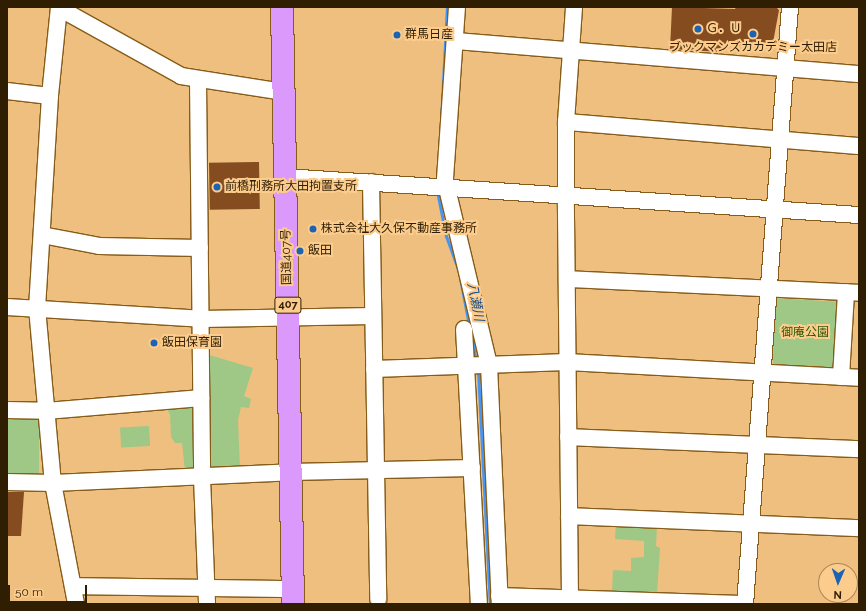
<!DOCTYPE html>
<meta charset="utf-8">
<style>
body{margin:0}
#map{position:relative;width:866px;height:611px;overflow:hidden;background:#eebf7f;font-family:Raleway,"Noto Sans JP",sans-serif}
div>[style]{position:absolute}
[style*='--x']{left:calc(var(--x)*1px);top:calc(var(--y)*1px);width:calc(var(--w)*1px);rotate:calc(var(--a)*1deg)}
.green>*{inset:0;background:#9fc886;transform-origin:0 0}
.stream>*{height:3px;margin:-1.5px;padding:0 1.5px;transform-origin:1.5px;border-radius:1.5px;background:#4695f4}
.building>*{inset:0;background:#854c20;transform-origin:0 0}
.roads{filter:drop-shadow(1px 0 #865c18) drop-shadow(-1px 0 #865c18) drop-shadow(0 1px #865c18) drop-shadow(0 -1px #865c18)}
.minor>*{height:16px;margin:-8px;padding:0 8px;transform-origin:8px;border-radius:8px;background:#fff}
.highway>*{height:22px;margin:-11px;padding:0 11px;transform-origin:11px;border-radius:11px;background:#dc99fc}
.dots>*{width:11px;height:11px;translate:-50% -50%;box-sizing:border-box;border:2px solid #fccc8c;border-radius:50%}
span{translate:-50% -50%;white-space:nowrap;text-align:center;line-height:1.15;-webkit-text-stroke:4px #fccc8c;paint-order:stroke}
.shield-label span{padding:1px 3px;background:#fccc8c;border:1px solid;border-radius:3px;-webkit-text-stroke-width:0}
.shield-label{font-size:11px;color:#301e03;font-weight:700}
.poi-label{font-size:12px;color:#301e03}
.left{translate:0 -50%;text-align:left}
.street-label{font-size:12px;color:#301e03}
.park-label{font-size:12px;color:#2c5604}
.water-label{font-size:13px;color:#1a4f8b;font-style:italic}
.frame{position:absolute;inset:0;border:8px solid #301e03;pointer-events:none}
.north{position:absolute;left:818px;top:563px;width:40px;height:40px;box-sizing:border-box;background:#fccc8c;border:1px solid #aa8655;border-radius:50%;rotate:182deg;font-size:11px;font-weight:700;line-height:16px;text-align:center;color:#301e03}
.north::after{content:'';display:block;margin:auto;width:14px;height:18px;background:#1c64b3;clip-path:polygon(50% 0,100% 100%,50% 72%,0 100%)}
.scale{position:absolute;left:8px;top:585px;width:79px;height:18px;box-sizing:border-box;border:2px solid #301e03;border-top:0;padding-left:5px;font-size:12px;line-height:14px;white-space:nowrap;color:#301e03;-webkit-text-stroke:3px #fccc8c;paint-order:stroke}
</style>
<div id="map">
<div class="green">
<div style="clip-path:polygon(774px 298px,840px 302px,836px 366px,833px 370px,773px 367px)"></div>
<div style="clip-path:polygon(206px 354px,253px 368px,244px 396px,251px 399px,249px 408px,241px 407px,238px 420px,240px 469px,210px 470px)"></div>
<div style="clip-path:polygon(169px 405px,196px 407px,197px 470px,185px 471px,182px 443px,175px 443px,171px 437px,170px 414px,166px 408px)"></div>
<div style="left:7px;top:414px;width:32px;height:62px"></div>
<div style="left:149px;top:426px;width:20px;height:29px;rotate:87deg"></div>
<div style="clip-path:polygon(616px 522px,657px 527px,656px 546px,660px 548px,657px 594px,612px 593px,613px 570px,631px 571px,631px 558px,644px 557px,644px 541px,615px 539px)"></div>
</div>
<div class="stream">
<div style="--x:441;--y:120;--w:113;--a:-87"></div>
<div style="--x:437;--y:191;--w:46;--a:78.7"></div>
<div style="--x:446;--y:236;--w:35;--a:70"></div>
<div style="--x:460;--y:278;--w:48;--a:79.2"></div>
<div style="--x:472;--y:339;--w:22;--a:80"></div>
<div style="--x:478;--y:370;--w:234;--a:87.1"></div>
</div>
<div class="building">
<div style="clip-path:polygon(672px 7px,735px 9px,736px 7px,776px 7px,779px 10px,772px 48px,724px 44px,723px 52px,670px 49px)"></div>
<div style="left:259px;top:162px;width:47px;height:50px;rotate:89deg"></div>
<div style="clip-path:polygon(7px 492px,24px 492px,21px 536px,7px 536px)"></div>
</div>
<div class="roads">
<div class="minor">
<div style="--x:59;--y:7;--w:89;--a:95.8"></div>
<div style="--x:50;--y:96;--w:212;--a:93.5"></div>
<div style="--x:37;--y:308;--w:176;--a:84.8"></div>
<div style="--x:53;--y:483;--w:123;--a:79.2"></div>
<div style="--x:457;--y:7;--w:173;--a:94"></div>
<div style="--x:445;--y:180;--w:190;--a:76.6"></div>
<div style="--x:489;--y:365;--w:239;--a:87.4"></div>
<div style="--x:59;--y:8;--w:140;--a:29.1"></div>
<div style="--x:181;--y:76;--w:103;--a:8.9"></div>
<div style="--x:455;--y:41;--w:405;--a:4.7"></div>
<div style="--x:198;--y:81;--w:397;--a:89.4"></div>
<div style="--x:202;--y:478;--w:126;--a:87.7"></div>
<div style="--x:7;--y:91;--w:43;--a:6.6"></div>
<div style="--x:566;--y:122;--w:294;--a:4.7"></div>
<div style="--x:285;--y:177;--w:575;--a:3.79"></div>
<div style="--x:371;--y:182;--w:417;--a:89"></div>
<div style="--x:42;--y:235;--w:58;--a:10.9"></div>
<div style="--x:99;--y:246;--w:101;--a:1.1"></div>
<div style="--x:567;--y:279;--w:292;--a:2.7"></div>
<div style="--x:7;--y:307;--w:194;--a:3.5"></div>
<div style="--x:201;--y:319;--w:172;--a:-1"></div>
<div style="--x:464;--y:329;--w:275;--a:86.9"></div>
<div style="--x:374;--y:369;--w:193;--a:-2.1"></div>
<div style="--x:567;--y:362;--w:292;--a:3.1"></div>
<div style="--x:841;--y:377;--w:85;--a:-86.6"></div>
<div style="--x:7;--y:410;--w:39;--a:1"></div>
<div style="--x:46;--y:411;--w:156;--a:-4.8"></div>
<div style="--x:568;--y:437;--w:291;--a:2.4"></div>
<div style="--x:7;--y:482;--w:46;--a:1.2"></div>
<div style="--x:53;--y:483;--w:238;--a:-2.6"></div>
<div style="--x:291;--y:472;--w:181;--a:-1.3"></div>
<div style="--x:569;--y:516;--w:290;--a:2.4"></div>
<div style="--x:73;--y:586;--w:220;--a:0.8"></div>
<div style="--x:499;--y:596;--w:242;--a:1.9"></div>
<div style="--x:570;--y:598;--w:404;--a:-90.6"></div>
<div style="--x:566;--y:194;--w:72;--a:-90"></div>
<div style="--x:566;--y:122;--w:115;--a:-86"></div>
<div style="--x:745;--y:604;--w:599;--a:-85.69"></div>
</div>
<div class="highway">
<div style="--x:282;--y:7;--w:597;--a:88.94"></div>
</div>
</div>
<div class="dots">
<div style="left:698px;top:29px;background:#1c64b3"></div>
<div style="left:753px;top:34px;background:#1c64b3"></div>
<div style="left:397px;top:35px;background:#1c64b3"></div>
<div style="left:217px;top:187px;background:#1c64b3"></div>
<div style="left:313px;top:229px;background:#1c64b3"></div>
<div style="left:300px;top:251px;background:#1c64b3"></div>
<div style="left:154px;top:343px;background:#1c64b3"></div>
</div>
<div class="shield-label">
<span style="left:288px;top:305px">407</span>
</div>
<div class="poi-label">
<span class="left" style="left:706px;top:29px">Ｇ．Ｕ</span>
<span class="left" style="left:405px;top:35px">群馬日産</span>
<span style="left:753px;top:48px">ブックマンズカカデミー太田店</span>
<span class="left" style="left:225px;top:187px">前橋刑務所大田拘置支所</span>
<span class="left" style="left:321px;top:229px">株式会社大久保不動産事務所</span>
<span class="left" style="left:308px;top:251px">飯田</span>
<span class="left" style="left:162px;top:343px">飯田保育園</span>
</div>
<div class="street-label">
<span style="left:287px;top:257px;rotate:-91deg">国道407号</span>
</div>
<div class="park-label">
<span style="left:805px;top:333px">御庵公園</span>
</div>
<div class="water-label">
<span style="left:475px;top:302px;rotate:79deg">八瀬川</span>
</div>
<div class="frame"></div>
<div class="north">N</div>
<div class="scale">50 m</div>
</div>
